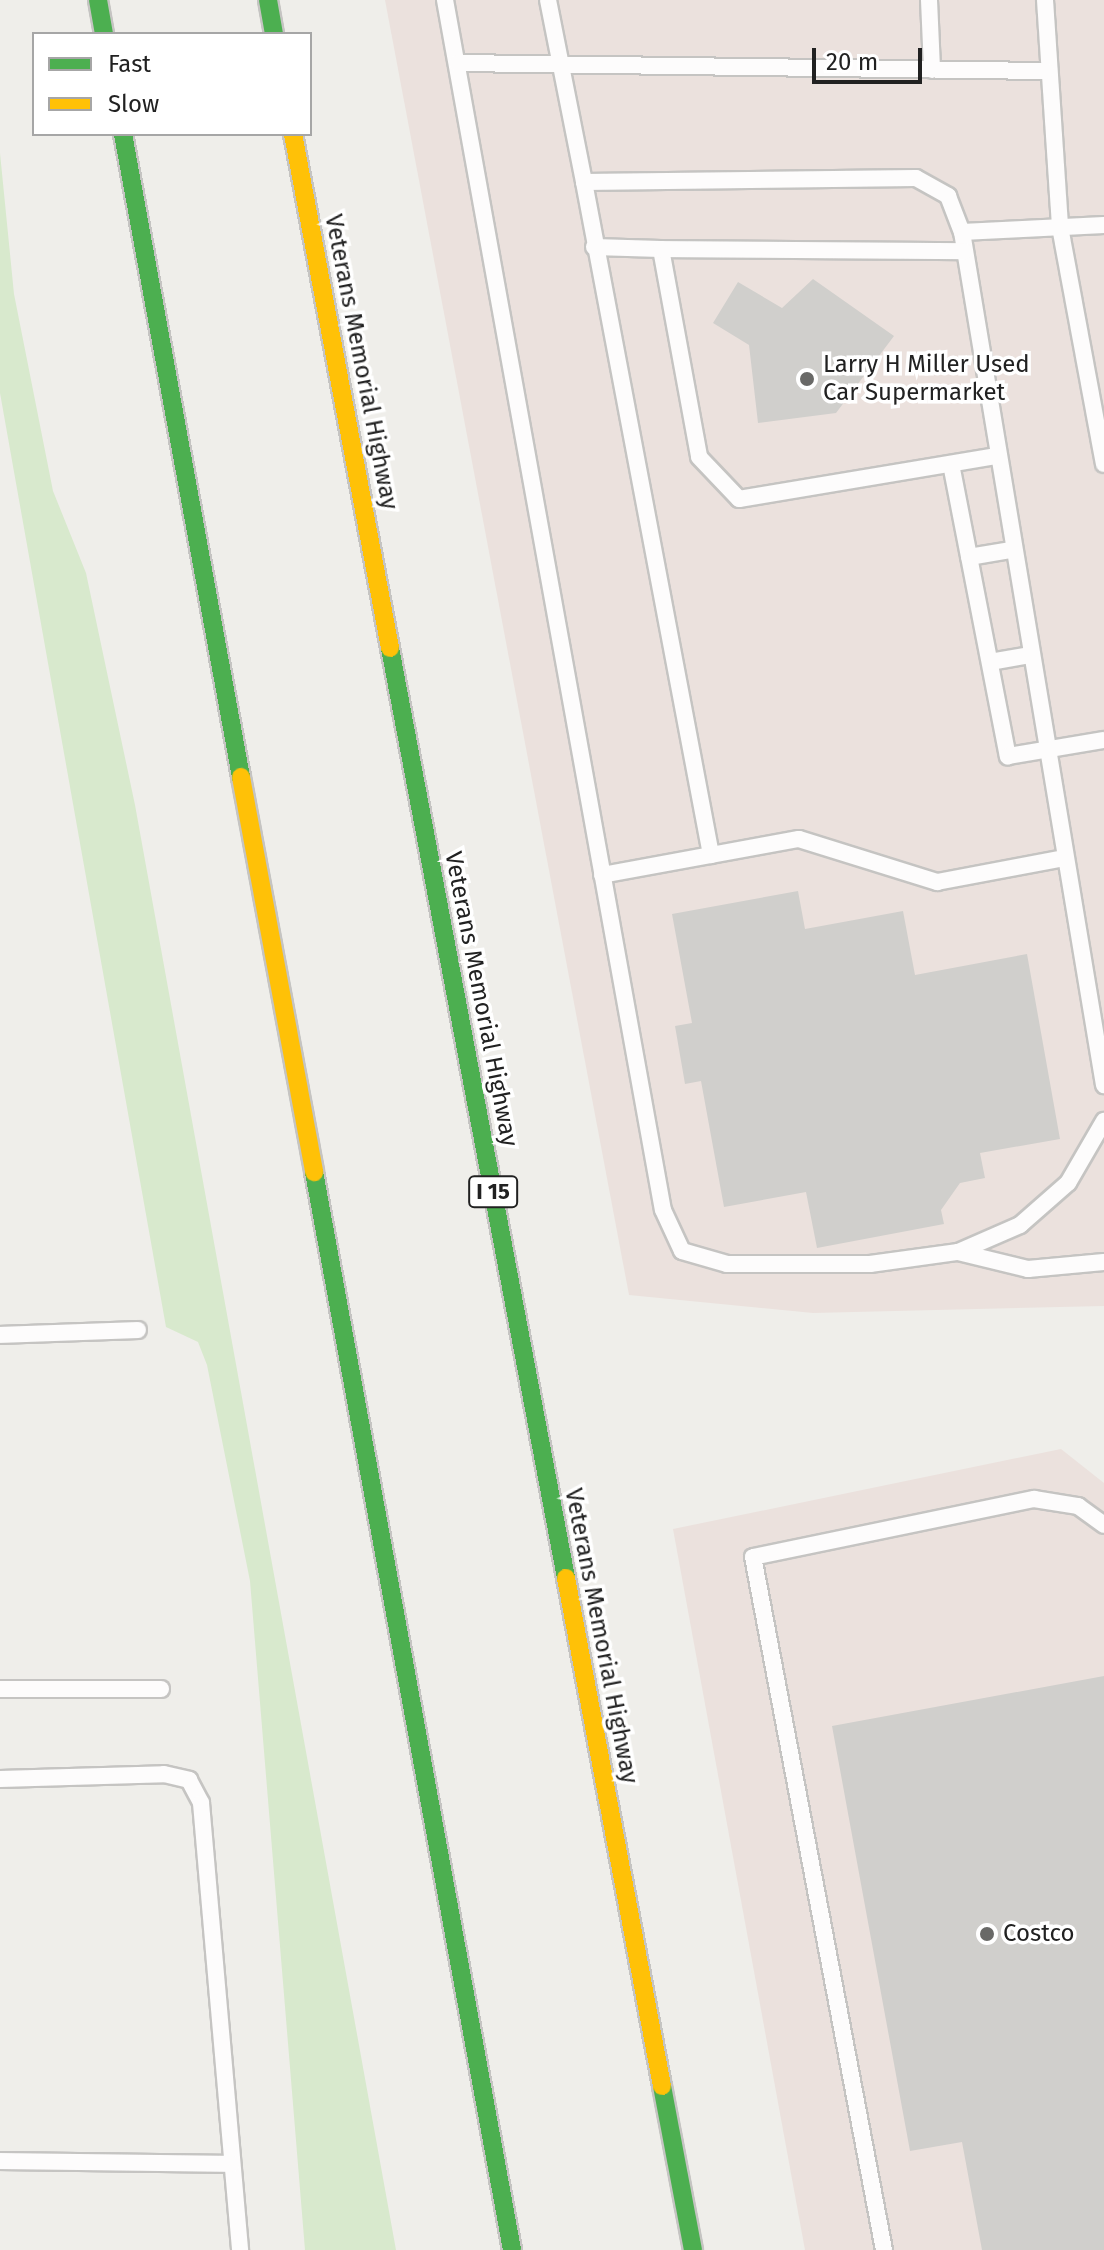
<!DOCTYPE html>
<style>
body{margin:0}
#map{position:relative;width:1104px;height:2250px;overflow:hidden;background:#efeeea;font-family:"Fira Sans",sans-serif}
div>[style]{position:absolute}
[style*='--x']{left:calc(var(--x)*1px);top:calc(var(--y)*1px);width:calc(var(--w)*1px);rotate:calc(var(--a)*1deg)}
.commercial>*{inset:0;background:#ebe1dd}
.grass>*{inset:0;background:#d8e9cd}
.building>*{inset:0;background:#d0cfcc}
.roads{filter:drop-shadow(2px 0 #c5c4c2) drop-shadow(-2px 0 #c5c4c2) drop-shadow(0 2px #c5c4c2) drop-shadow(0 -2px #c5c4c2)}
.lane>*{height:16px;margin:-8px;padding:0 8px;transform-origin:8px;border-radius:8px;background:#fdfcfc}
.fast>*{height:18px;margin:-9px;padding:0 9px;transform-origin:9px;border-radius:9px;background:#4caf50}
.slow>*{height:18px;margin:-9px;padding:0 9px;transform-origin:9px;border-radius:9px;background:#ffc107}
.dots>*{width:22px;height:22px;translate:-50% -50%;box-sizing:border-box;border:4px solid #fff;border-radius:50%}
span{translate:-50% -50%;white-space:nowrap;text-align:center;line-height:1.15;-webkit-text-stroke:7px #fff;paint-order:stroke}
.shield-label span{padding:2px 6px;background:#fff;border:2px solid;border-radius:6px;-webkit-text-stroke-width:0}
.shield-label{font-size:22px;color:#212121;font-weight:700}
.street-label{font-size:24px;color:#212121}
.poi-label{font-size:24px;color:#212121}
.left{translate:0 -50%;text-align:left}
.legend{position:absolute;left:32px;top:32px;width:280px;height:104px;box-sizing:border-box;background:#fff;border:2px solid #a6a6a6;margin:0;padding:10px 14px;list-style:none;font-size:24px;color:#212121}
.legend li{display:flex;align-items:center;gap:16px;height:40px}
.legend b{width:40px;border:2px solid #a6a6a6}
.scale{position:absolute;left:812px;top:48px;width:110px;height:36px;box-sizing:border-box;border:4px solid #212121;border-top:0;padding-left:10px;font-size:24px;line-height:28px;white-space:nowrap;color:#212121;-webkit-text-stroke:6px #fff;paint-order:stroke}
</style>
<div id="map">
<div class="commercial">
<div style="clip-path:polygon(385px 0,1104px 0,1104px 1306px,813px 1313px,629px 1295px)"></div>
<div style="clip-path:polygon(1061px 1449px,1104px 1483px,1104px 2250px,805px 2250px,673px 1529px)"></div>
</div>
<div class="grass">
<div style="clip-path:polygon(0 153px,14px 294px,53px 491px,86px 573px,135px 805px,396px 2250px,305px 2250px,250px 1581px,207px 1365px,198px 1342px,166px 1327px,0 393px)"></div>
</div>
<div class="building">
<div style="clip-path:polygon(813px 279px,894px 336px,836px 413px,758px 423px,749px 345px,713px 323px,738px 282px,782px 308px)"></div>
<div style="clip-path:polygon(798px 891px,805px 929px,903px 911px,915px 975px,1027px 954px,1060px 1139px,980px 1153px,985px 1178px,960px 1183px,941px 1210px,944px 1224px,817px 1248px,806px 1192px,724px 1207px,701px 1081px,685px 1084px,675px 1026px,692px 1023px,672px 914px)"></div>
<div style="clip-path:polygon(1104px 1676px,1104px 2250px,982px 2250px,962px 2142px,910px 2151px,832px 1726px)"></div>
</div>
<div class="roads">
<div class="lane">
<div style="--x:445;--y:0;--w:1229;--a:79.79"></div>
<div style="--x:663;--y:1210;--w:45;--a:65.1"></div>
<div style="--x:682;--y:1251;--w:47;--a:16.1"></div>
<div style="--x:727;--y:1264;--w:143;--a:0"></div>
<div style="--x:870;--y:1264;--w:89;--a:-7.8"></div>
<div style="--x:958;--y:1252;--w:68;--a:-23.5"></div>
<div style="--x:1020;--y:1225;--w:64;--a:-41.2"></div>
<div style="--x:1068;--y:1183;--w:72;--a:-59.9"></div>
<div style="--x:548;--y:0;--w:186;--a:78.8"></div>
<div style="--x:584;--y:182;--w:332;--a:-0.7"></div>
<div style="--x:916;--y:178;--w:37;--a:29"></div>
<div style="--x:948;--y:196;--w:39;--a:69"></div>
<div style="--x:929;--y:0;--w:70;--a:87.5"></div>
<div style="--x:1045;--y:0;--w:227;--a:86.2"></div>
<div style="--x:1060;--y:227;--w:241;--a:79.5"></div>
<div style="--x:457;--y:63;--w:589;--a:0.78"></div>
<div style="--x:584;--y:182;--w:685;--a:79.31"></div>
<div style="--x:1104;--y:225;--w:142;--a:177.2"></div>
<div style="--x:962;--y:232;--w:865;--a:80.55"></div>
<div style="--x:594;--y:247;--w:67;--a:1.7"></div>
<div style="--x:661;--y:249;--w:211;--a:79.6"></div>
<div style="--x:699;--y:457;--w:58;--a:46.4"></div>
<div style="--x:739;--y:499;--w:260;--a:-9.5"></div>
<div style="--x:661;--y:249;--w:303;--a:0.4"></div>
<div style="--x:951;--y:464;--w:298;--a:79"></div>
<div style="--x:1008;--y:756;--w:97;--a:-9.5"></div>
<div style="--x:969;--y:557;--w:43;--a:-9.5"></div>
<div style="--x:990;--y:662;--w:40;--a:-10"></div>
<div style="--x:602;--y:875;--w:200;--a:-10.4"></div>
<div style="--x:799;--y:839;--w:145;--a:17.3"></div>
<div style="--x:937;--y:882;--w:129;--a:-10.7"></div>
<div style="--x:958;--y:1252;--w:72;--a:13.7"></div>
<div style="--x:1028;--y:1269;--w:76;--a:-5.3"></div>
<div style="--x:0;--y:1335;--w:138;--a:-2.1"></div>
<div style="--x:0;--y:1689;--w:161;--a:0"></div>
<div style="--x:0;--y:1779;--w:164;--a:-1.7"></div>
<div style="--x:164;--y:1774;--w:26;--a:13"></div>
<div style="--x:189;--y:1780;--w:26;--a:62"></div>
<div style="--x:201;--y:1803;--w:449;--a:85"></div>
<div style="--x:0;--y:2161;--w:232;--a:0.7"></div>
<div style="--x:884;--y:2250;--w:705;--a:-100.7"></div>
<div style="--x:753;--y:1557;--w:287;--a:-11.7"></div>
<div style="--x:1034;--y:1499;--w:45;--a:9"></div>
<div style="--x:1078;--y:1506;--w:32;--a:36"></div>
</div>
<div class="fast">
<div style="--x:98;--y:0;--w:35;--a:80"></div>
<div style="--x:268;--y:0;--w:35;--a:80"></div>
<div style="--x:123;--y:134;--w:654;--a:79.6"></div>
<div style="--x:390;--y:648;--w:947;--a:79.28"></div>
<div style="--x:314;--y:1172;--w:1096;--a:79.59"></div>
<div style="--x:662;--y:2086;--w:167;--a:79.3"></div>
</div>
<div class="slow">
<div style="--x:293;--y:134;--w:523;--a:79.31"></div>
<div style="--x:241;--y:777;--w:402;--a:79.5"></div>
<div style="--x:566;--y:1578;--w:517;--a:79.3"></div>
</div>
</div>
<div class="dots">
<div style="left:807px;top:379px;background:#696967"></div>
<div style="left:987px;top:1934px;background:#696967"></div>
</div>
<div class="shield-label">
<span style="left:493px;top:1192px">I 15</span>
</div>
<div class="street-label">
<span style="left:361px;top:362px;rotate:79deg">Veterans Memorial Highway</span>
<span style="left:481px;top:999px;rotate:79deg">Veterans Memorial Highway</span>
<span style="left:601px;top:1636px;rotate:79deg">Veterans Memorial Highway</span>
</div>
<div class="poi-label">
<span class="left" style="left:823px;top:379px">Larry H Miller Used<br>Car Supermarket</span>
<span class="left" style="left:1003px;top:1934px">Costco</span>
</div>
<ul class="legend">
<li><b style="height:10px;background:#4caf50"></b>Fast</li>
<li><b style="height:10px;background:#ffc107"></b>Slow</li>
</ul>
<div class="scale">20 m</div>
</div>
